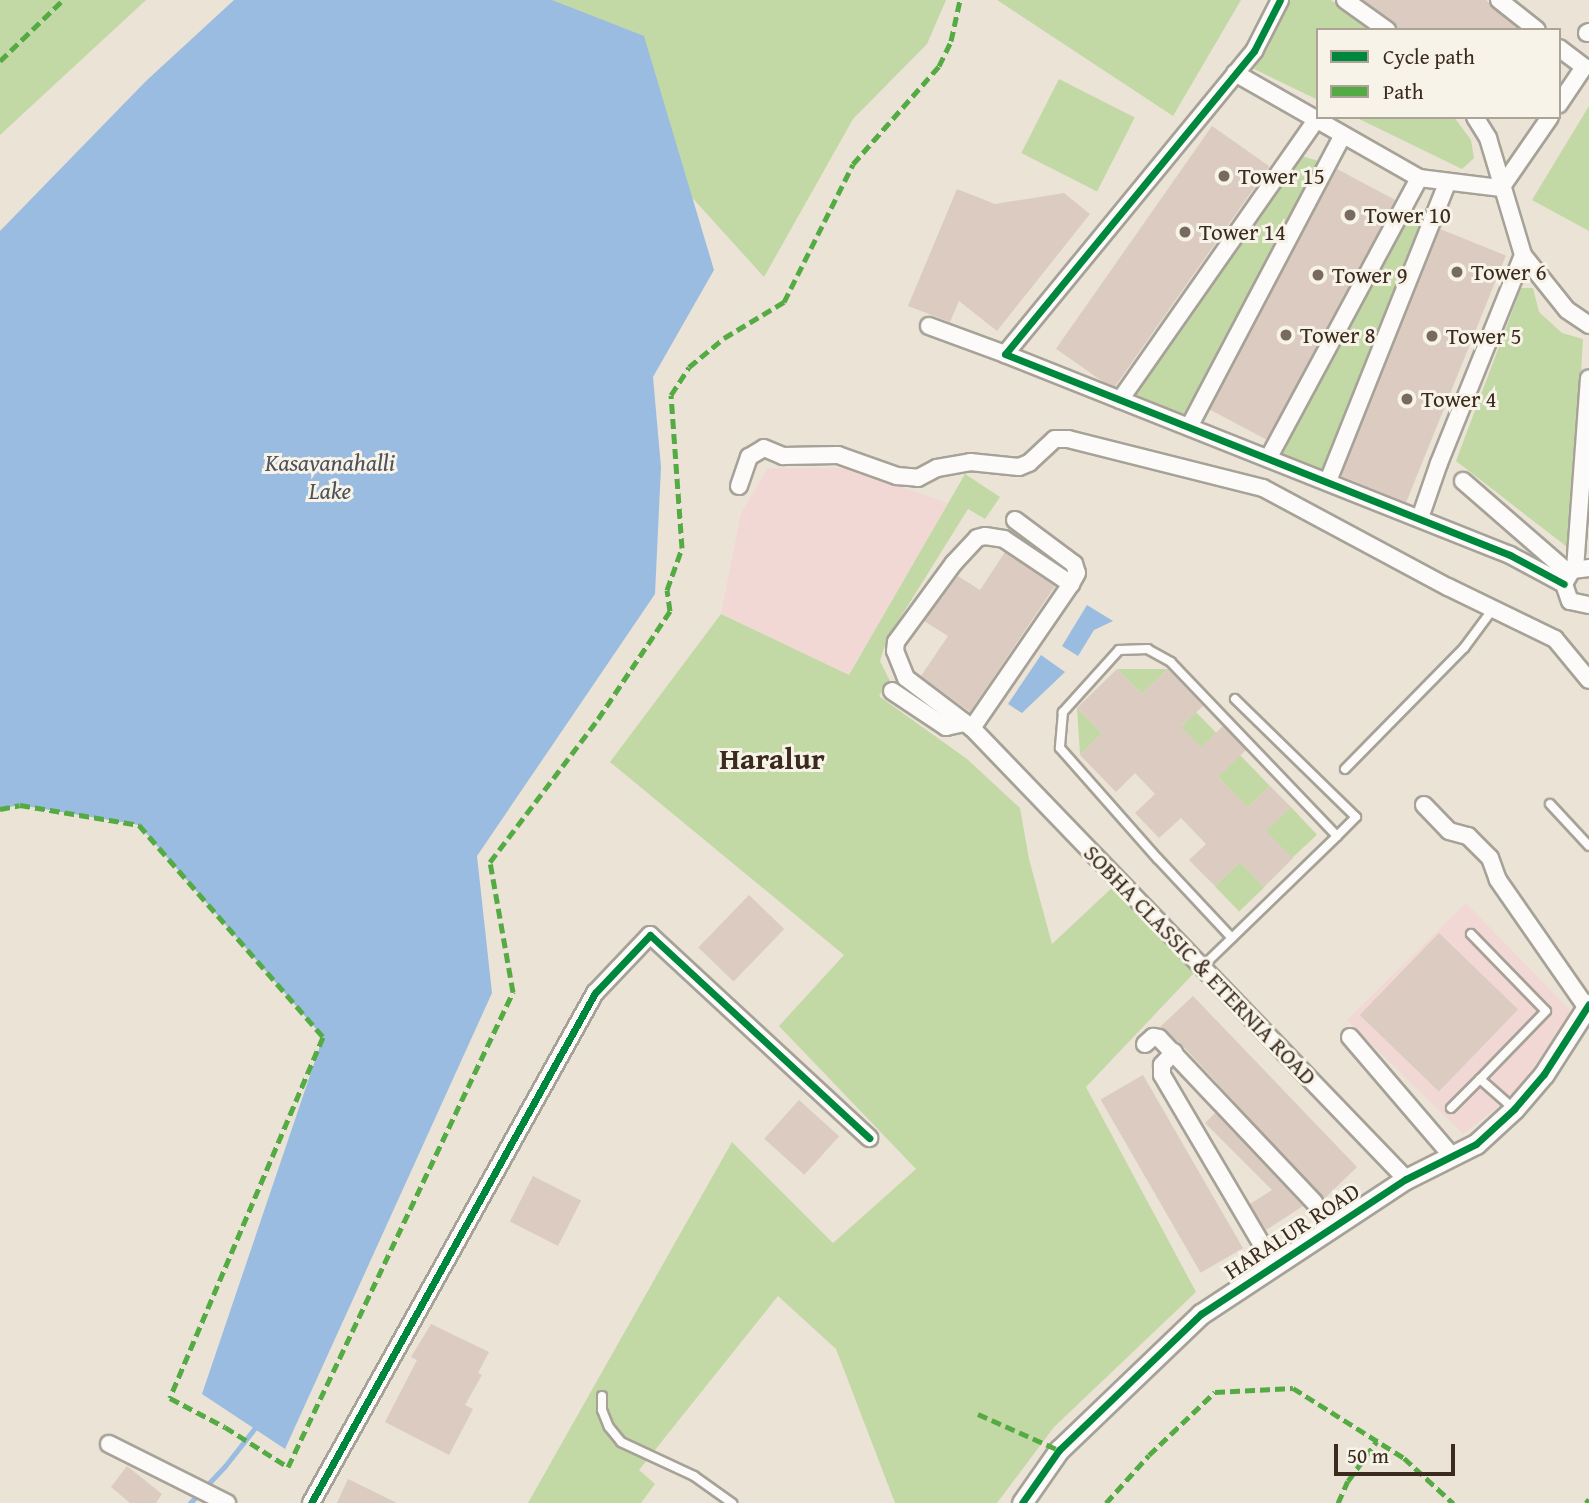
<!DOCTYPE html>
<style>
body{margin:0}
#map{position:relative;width:1589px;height:1503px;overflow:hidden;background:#eae3d6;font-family:"Gentium Book Plus",serif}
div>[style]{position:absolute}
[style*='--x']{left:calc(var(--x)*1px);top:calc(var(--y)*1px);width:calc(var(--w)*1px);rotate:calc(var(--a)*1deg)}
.built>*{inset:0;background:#f1d8d5}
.green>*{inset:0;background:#c3d9a5;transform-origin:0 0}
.water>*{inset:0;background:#9bbce1}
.stream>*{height:5px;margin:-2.5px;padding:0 2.5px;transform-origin:2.5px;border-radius:2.5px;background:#9bbce1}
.building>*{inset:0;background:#dccbc1;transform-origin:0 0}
.roads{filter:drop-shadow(2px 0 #a7a298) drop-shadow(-2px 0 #a7a298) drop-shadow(0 2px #a7a298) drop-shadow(0 -2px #a7a298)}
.service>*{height:8px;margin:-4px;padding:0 4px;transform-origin:4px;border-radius:4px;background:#fcfbf9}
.minor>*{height:16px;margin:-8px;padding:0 8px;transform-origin:8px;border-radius:8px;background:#fcfbf9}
.tertiary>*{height:19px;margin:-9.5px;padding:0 9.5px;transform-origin:9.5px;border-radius:9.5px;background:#fcfbf9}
.quiet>*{height:5px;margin-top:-2.5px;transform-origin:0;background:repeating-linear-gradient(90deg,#55ab43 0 10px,transparent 0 15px)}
.cycleway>*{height:7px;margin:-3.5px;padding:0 3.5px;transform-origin:3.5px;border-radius:3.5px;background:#00873e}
.dots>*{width:19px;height:19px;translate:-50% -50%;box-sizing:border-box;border:4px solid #f7f3e8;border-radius:50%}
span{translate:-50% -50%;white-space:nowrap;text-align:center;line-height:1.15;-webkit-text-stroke:6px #f7f3e8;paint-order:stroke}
.poi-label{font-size:23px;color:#3b2a1e}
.left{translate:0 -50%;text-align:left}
.street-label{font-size:23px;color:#3b2a1e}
.water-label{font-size:24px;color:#4e515a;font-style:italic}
.district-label{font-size:30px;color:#3b2a1e;font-weight:700}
.legend{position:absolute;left:1316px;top:28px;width:245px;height:91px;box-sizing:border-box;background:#f7f3e8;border:2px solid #aca397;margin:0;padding:9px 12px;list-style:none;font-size:21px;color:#3b2a1e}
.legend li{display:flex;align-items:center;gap:14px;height:35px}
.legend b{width:35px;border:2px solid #aca397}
.scale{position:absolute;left:1334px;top:1444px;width:121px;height:32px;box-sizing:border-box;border:4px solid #3b2a1e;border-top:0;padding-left:9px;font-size:21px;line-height:24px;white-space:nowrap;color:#3b2a1e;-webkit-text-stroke:5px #f7f3e8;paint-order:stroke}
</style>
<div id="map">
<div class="built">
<div style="clip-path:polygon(768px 468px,846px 468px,948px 503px,849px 675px,721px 614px,741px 513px)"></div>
<div style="clip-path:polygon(1466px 903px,1572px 1012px,1515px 1094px,1463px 1134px,1347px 1020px)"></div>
</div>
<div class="green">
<div style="clip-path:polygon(0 0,146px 0,0 135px)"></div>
<div style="clip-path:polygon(513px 0,946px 0,927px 44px,853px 119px,764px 277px)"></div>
<div style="clip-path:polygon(997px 0,1241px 0,1173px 116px)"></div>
<div style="clip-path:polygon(1284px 0,1331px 0,1374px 30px,1318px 30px,1318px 100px,1254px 69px,1269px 46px)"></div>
<div style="left:1059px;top:79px;width:85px;height:83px;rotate:27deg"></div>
<div style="clip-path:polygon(1589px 106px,1589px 231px,1532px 200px)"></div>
<div style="clip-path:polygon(1355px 117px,1454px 117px,1471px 140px,1474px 158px,1462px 169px)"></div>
<div style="clip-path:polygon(1295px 154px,1325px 163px,1189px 422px,1128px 398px)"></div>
<div style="clip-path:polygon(1407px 206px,1431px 218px,1327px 476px,1273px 454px)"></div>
<div style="clip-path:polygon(1521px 288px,1533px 288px,1539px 312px,1562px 333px,1583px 339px,1571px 550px,1456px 461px)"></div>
<div style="clip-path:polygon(965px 474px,1000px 497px,985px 519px,968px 509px,887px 639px,880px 661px,890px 681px,879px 696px,967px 759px,1020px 808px,1029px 859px,1052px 944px,1115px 885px,1195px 972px,1086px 1087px,1196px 1292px,1054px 1427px,997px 1503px,895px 1503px,836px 1349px,778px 1296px,639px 1470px,655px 1484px,641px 1503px,528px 1503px,732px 1142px,833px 1243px,916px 1169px,779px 1026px,844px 955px,610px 762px,721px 614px,849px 675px)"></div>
<div style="clip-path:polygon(1117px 669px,1168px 669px,1142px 694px)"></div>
<div style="clip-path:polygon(1077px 708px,1102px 733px,1080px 755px)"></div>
<div style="left:1196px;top:712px;width:29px;height:21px;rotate:46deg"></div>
<div style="left:1240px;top:755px;width:43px;height:31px;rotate:46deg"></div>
<div style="left:1291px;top:807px;width:38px;height:35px;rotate:47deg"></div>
<div style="left:1240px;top:862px;width:35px;height:35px;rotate:46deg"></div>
</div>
<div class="water">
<div style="clip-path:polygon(234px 0,552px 0,644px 36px,714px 270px,653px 377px,661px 467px,655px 594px,477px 856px,492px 993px,285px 1449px,202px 1394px,323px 1037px,139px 825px,20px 805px,0 809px,0 231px,146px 81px)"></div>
<div style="clip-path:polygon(1087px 605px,1113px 621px,1094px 630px,1078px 656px,1062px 646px)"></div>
<div style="clip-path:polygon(1041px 655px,1065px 672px,1022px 713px,1008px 704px)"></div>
</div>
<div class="stream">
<div style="--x:190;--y:1503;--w:51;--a:-46.6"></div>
<div style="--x:225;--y:1466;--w:47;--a:-51.9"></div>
</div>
<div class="building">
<div style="clip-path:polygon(1363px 0,1486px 0,1520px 30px,1397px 30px,1393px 21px)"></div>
<div style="left:1212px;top:126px;width:70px;height:272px;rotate:35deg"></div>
<div style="left:1337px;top:169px;width:66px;height:272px;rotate:28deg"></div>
<div style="clip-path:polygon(957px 189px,995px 204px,1064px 193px,1090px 214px,997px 331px,959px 301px,950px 322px,908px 306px)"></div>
<div style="left:1440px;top:229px;width:71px;height:266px;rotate:22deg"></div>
<div style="clip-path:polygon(1005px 552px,1055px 586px,970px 712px,921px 676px,948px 636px,924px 621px,958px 576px,980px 590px)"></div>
<div style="clip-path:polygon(1117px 669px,1142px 694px,1168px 669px,1203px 706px,1181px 726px,1201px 747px,1223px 726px,1246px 750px,1218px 777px,1248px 807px,1270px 786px,1291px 807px,1266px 831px,1293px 858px,1264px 887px,1240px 862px,1215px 886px,1189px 860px,1206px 844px,1181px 818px,1159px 838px,1135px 813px,1155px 794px,1135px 773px,1116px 792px,1080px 755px,1102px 733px,1077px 708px)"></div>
<div style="left:749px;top:895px;width:49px;height:73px;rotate:44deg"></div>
<div style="left:1439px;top:933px;width:110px;height:114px;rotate:44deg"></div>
<div style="clip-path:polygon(1193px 996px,1357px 1167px,1324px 1199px,1182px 1045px,1160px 1027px)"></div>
<div style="left:1143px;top:1075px;width:200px;height:49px;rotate:60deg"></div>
<div style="left:799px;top:1100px;width:54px;height:52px;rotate:42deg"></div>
<div style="clip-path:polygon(1215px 1113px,1303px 1206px,1266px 1230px,1250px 1204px,1272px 1190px,1205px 1123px)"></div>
<div style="left:533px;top:1176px;width:54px;height:51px;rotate:27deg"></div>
<div style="clip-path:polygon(431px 1324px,489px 1352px,478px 1373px,482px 1375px,465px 1405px,473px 1409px,449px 1455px,385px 1422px,417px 1360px,411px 1357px)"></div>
<div style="clip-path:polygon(127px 1466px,162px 1494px,156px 1503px,130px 1503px,111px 1487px)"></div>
<div style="clip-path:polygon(348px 1479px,397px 1503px,337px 1503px)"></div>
</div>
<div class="roads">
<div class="service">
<div style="--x:1235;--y:699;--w:169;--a:44.3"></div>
<div style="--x:1356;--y:817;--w:27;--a:135"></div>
<div style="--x:1345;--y:769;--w:170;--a:-45.5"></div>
<div style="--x:1464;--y:648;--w:49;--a:-53.4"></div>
<div style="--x:1550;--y:804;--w:57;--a:47.1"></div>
<div style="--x:1471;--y:934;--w:107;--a:45.8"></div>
<div style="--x:1546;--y:1011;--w:95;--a:134.1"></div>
<div style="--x:1202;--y:967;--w:188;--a:-44.1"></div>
<div style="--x:1337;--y:836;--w:240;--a:-133.7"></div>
<div style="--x:1171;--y:662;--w:26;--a:-151"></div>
<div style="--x:1148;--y:649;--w:29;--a:178"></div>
<div style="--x:1119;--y:650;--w:84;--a:132.1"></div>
<div style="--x:1063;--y:712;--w:36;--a:95"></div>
<div style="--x:1060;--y:748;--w:148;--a:48.6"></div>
<div style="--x:1158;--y:859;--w:108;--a:46.9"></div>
<div style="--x:1451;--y:1108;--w:41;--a:-45"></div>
<div style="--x:1480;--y:1079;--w:45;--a:41.4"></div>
<div style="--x:602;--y:1396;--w:14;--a:90"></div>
<div style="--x:602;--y:1410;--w:18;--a:68"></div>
<div style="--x:609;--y:1427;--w:19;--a:51"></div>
<div style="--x:621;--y:1442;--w:81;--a:25"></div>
<div style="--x:694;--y:1476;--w:47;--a:35.4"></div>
</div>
<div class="minor">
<div style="--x:1280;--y:0;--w:57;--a:117"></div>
<div style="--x:1254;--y:51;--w:392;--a:129.4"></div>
<div style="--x:1005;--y:354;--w:544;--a:21.7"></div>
<div style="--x:1510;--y:555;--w:61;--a:28.2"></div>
<div style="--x:1345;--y:0;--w:52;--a:35.5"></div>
<div style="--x:1499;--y:0;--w:48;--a:38.3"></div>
<div style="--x:1587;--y:33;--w:2;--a:-27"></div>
<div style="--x:1559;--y:48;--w:31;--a:37"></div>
<div style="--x:1584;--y:67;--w:45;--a:124"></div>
<div style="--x:1235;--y:73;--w:212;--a:29.7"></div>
<div style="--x:1419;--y:178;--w:83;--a:7"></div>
<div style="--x:1475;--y:117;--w:25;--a:58"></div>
<div style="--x:1488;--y:138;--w:122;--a:73.3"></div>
<div style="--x:1523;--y:255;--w:70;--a:51.3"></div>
<div style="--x:1567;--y:310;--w:27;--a:34"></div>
<div style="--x:1501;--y:188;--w:86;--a:-55.4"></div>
<div style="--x:929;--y:326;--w:81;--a:20.2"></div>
<div style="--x:1120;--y:400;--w:340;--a:-55"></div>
<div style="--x:1189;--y:427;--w:330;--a:-62.2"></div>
<div style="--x:1269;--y:457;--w:317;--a:-61.7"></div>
<div style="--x:1328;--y:481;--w:321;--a:-68.2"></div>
<div style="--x:1463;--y:481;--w:140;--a:41"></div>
<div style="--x:739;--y:486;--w:31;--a:-71"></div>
<div style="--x:749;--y:457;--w:17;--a:-31"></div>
<div style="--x:764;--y:448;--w:21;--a:23"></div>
<div style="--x:783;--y:456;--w:55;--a:-1"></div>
<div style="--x:838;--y:455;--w:63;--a:19.6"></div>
<div style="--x:897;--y:476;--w:21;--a:5"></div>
<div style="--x:918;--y:478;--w:21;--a:-28"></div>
<div style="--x:937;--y:468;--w:34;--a:-10"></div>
<div style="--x:970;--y:462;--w:49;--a:5.8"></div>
<div style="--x:1019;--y:467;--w:11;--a:-22"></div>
<div style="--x:1029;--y:463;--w:35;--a:-43"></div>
<div style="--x:1055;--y:439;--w:13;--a:0"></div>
<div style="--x:1068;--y:439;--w:201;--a:14.1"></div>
<div style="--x:1263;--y:488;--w:210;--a:28.2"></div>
<div style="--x:1448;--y:587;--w:119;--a:25.9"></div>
<div style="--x:1555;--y:639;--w:53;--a:50.3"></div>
<div style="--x:1420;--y:518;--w:58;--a:-70.9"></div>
<div style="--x:1439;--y:463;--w:224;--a:-68"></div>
<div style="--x:1015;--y:520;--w:74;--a:36.7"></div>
<div style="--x:1074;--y:564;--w:9;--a:72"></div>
<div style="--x:1077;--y:573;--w:13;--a:119"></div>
<div style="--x:985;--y:536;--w:19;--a:9"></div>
<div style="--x:1004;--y:539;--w:81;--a:33.9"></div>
<div style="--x:1071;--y:584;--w:175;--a:124.5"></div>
<div style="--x:972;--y:728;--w:83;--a:-142.9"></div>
<div style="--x:906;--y:678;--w:29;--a:-112"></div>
<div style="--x:895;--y:651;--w:9;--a:-84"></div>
<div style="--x:896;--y:642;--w:97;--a:-53.8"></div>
<div style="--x:953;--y:564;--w:35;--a:-47"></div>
<div style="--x:977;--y:538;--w:8;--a:-14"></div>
<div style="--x:1589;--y:568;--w:17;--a:173"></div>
<div style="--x:1572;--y:570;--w:16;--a:120"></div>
<div style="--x:1564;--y:584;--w:18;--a:71"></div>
<div style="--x:1570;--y:601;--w:19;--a:12"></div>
<div style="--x:1575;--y:569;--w:191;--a:-85.8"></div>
<div style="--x:892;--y:691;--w:65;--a:33.7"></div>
<div style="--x:946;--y:727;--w:19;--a:-12"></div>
<div style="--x:972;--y:728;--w:626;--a:46.1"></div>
<div style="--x:1424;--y:805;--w:36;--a:46"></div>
<div style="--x:1449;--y:831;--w:20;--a:15"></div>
<div style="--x:1468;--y:836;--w:31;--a:45"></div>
<div style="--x:1490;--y:858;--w:23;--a:70"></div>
<div style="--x:1498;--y:880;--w:156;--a:55.2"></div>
<div style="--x:1350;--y:1037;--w:157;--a:49.4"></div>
<div style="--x:1145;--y:1044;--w:11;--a:-41"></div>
<div style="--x:1153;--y:1037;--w:6;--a:9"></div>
<div style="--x:1159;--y:1038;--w:226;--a:46.6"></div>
<div style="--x:1174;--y:1052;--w:18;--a:133"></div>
<div style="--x:1162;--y:1065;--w:10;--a:90"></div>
<div style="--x:1162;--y:1075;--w:221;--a:59.5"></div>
<div style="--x:109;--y:1444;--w:132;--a:26.6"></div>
<div style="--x:311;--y:1503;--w:584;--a:-60.89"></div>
<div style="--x:595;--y:993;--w:80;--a:-46.5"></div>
<div style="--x:650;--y:935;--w:299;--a:42.8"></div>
</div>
<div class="tertiary">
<div style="--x:1022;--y:1503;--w:65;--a:-55.1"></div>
<div style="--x:1059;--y:1450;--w:197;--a:-43.8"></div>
<div style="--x:1201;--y:1314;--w:245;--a:-33.4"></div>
<div style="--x:1406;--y:1179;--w:78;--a:-26.6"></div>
<div style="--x:1476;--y:1144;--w:52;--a:-42.6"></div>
<div style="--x:1514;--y:1109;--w:46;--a:-49.4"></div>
<div style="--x:1544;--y:1074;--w:83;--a:-57.3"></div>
</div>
</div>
<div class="quiet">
<div style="--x:0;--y:61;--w:88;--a:-44.1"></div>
<div style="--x:0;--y:809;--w:20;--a:-11"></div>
<div style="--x:20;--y:805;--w:121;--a:9.5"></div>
<div style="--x:139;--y:825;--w:281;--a:49"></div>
<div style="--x:323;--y:1037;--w:392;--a:113"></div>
<div style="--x:170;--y:1398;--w:62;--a:27.8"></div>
<div style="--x:225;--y:1427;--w:75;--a:32.4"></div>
<div style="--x:288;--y:1467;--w:526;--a:-64.65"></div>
<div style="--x:513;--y:992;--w:132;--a:-100"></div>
<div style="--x:490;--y:862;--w:179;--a:-52.9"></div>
<div style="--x:598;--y:719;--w:130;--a:-56.3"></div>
<div style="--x:670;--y:611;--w:21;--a:-98"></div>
<div style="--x:667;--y:590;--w:45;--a:-70.3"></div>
<div style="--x:682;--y:548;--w:153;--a:-94.1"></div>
<div style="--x:671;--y:395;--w:33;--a:-57"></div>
<div style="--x:689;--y:367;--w:45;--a:-39.6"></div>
<div style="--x:724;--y:338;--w:70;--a:-31"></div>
<div style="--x:784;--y:302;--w:154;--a:-63.4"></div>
<div style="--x:853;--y:164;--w:130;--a:-48.7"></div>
<div style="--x:939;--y:66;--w:28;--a:-64"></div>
<div style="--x:951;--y:41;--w:42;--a:-77.6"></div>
<div style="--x:978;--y:1414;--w:89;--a:24"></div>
<div style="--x:1106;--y:1503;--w:64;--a:-48.1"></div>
<div style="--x:1149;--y:1455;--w:91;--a:-43.7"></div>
<div style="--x:1215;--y:1392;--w:78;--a:-2.9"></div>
<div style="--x:1293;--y:1388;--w:131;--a:32.2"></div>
<div style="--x:1404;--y:1458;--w:67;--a:42.6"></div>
<div style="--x:1338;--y:1503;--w:24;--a:-66"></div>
<div style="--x:1348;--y:1481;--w:49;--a:-54.1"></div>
<div style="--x:1586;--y:1503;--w:5;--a:-53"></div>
</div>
<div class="cycleway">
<div style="--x:1280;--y:0;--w:57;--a:117"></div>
<div style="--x:1254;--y:51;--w:392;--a:129.4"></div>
<div style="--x:1005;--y:354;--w:544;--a:21.7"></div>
<div style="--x:1510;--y:555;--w:61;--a:28.2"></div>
<div style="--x:311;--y:1503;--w:584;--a:-60.89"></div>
<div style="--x:595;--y:993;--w:80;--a:-46.5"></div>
<div style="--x:650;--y:935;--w:299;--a:42.8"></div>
<div style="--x:1022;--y:1503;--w:65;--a:-55.1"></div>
<div style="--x:1059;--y:1450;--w:197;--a:-43.8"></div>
<div style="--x:1201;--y:1314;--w:245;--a:-33.4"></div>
<div style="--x:1406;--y:1179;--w:78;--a:-26.6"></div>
<div style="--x:1476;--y:1144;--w:52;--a:-42.6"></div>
<div style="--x:1514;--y:1109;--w:46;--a:-49.4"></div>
<div style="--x:1544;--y:1074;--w:83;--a:-57.3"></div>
</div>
<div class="dots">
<div style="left:1224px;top:176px;background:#786b5e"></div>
<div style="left:1350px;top:215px;background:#786b5e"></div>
<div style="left:1185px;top:232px;background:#786b5e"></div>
<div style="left:1457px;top:272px;background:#786b5e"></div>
<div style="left:1318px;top:275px;background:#786b5e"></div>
<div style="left:1286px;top:335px;background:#786b5e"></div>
<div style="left:1432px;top:336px;background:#786b5e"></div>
<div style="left:1407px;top:399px;background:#786b5e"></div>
</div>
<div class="poi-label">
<span class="left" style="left:1238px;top:176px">Tower 15</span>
<span class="left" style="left:1364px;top:215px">Tower 10</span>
<span class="left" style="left:1199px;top:232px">Tower 14</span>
<span class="left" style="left:1471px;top:272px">Tower 6</span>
<span class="left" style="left:1332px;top:275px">Tower 9</span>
<span class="left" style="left:1300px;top:335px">Tower 8</span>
<span class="left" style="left:1446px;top:336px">Tower 5</span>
<span class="left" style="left:1421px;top:399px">Tower 4</span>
</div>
<div class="street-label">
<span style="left:1200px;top:965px;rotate:46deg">SOBHA CLASSIC &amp; ETERNIA ROAD</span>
<span style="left:1292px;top:1231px;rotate:-33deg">HARALUR ROAD</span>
</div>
<div class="water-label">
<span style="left:330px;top:477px">Kasavanahalli<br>Lake</span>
</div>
<div class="district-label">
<span style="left:772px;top:758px">Haralur</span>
</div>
<ul class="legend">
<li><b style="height:9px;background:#00873e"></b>Cycle path</li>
<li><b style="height:9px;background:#55ab43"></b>Path</li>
</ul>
<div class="scale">50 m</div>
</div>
